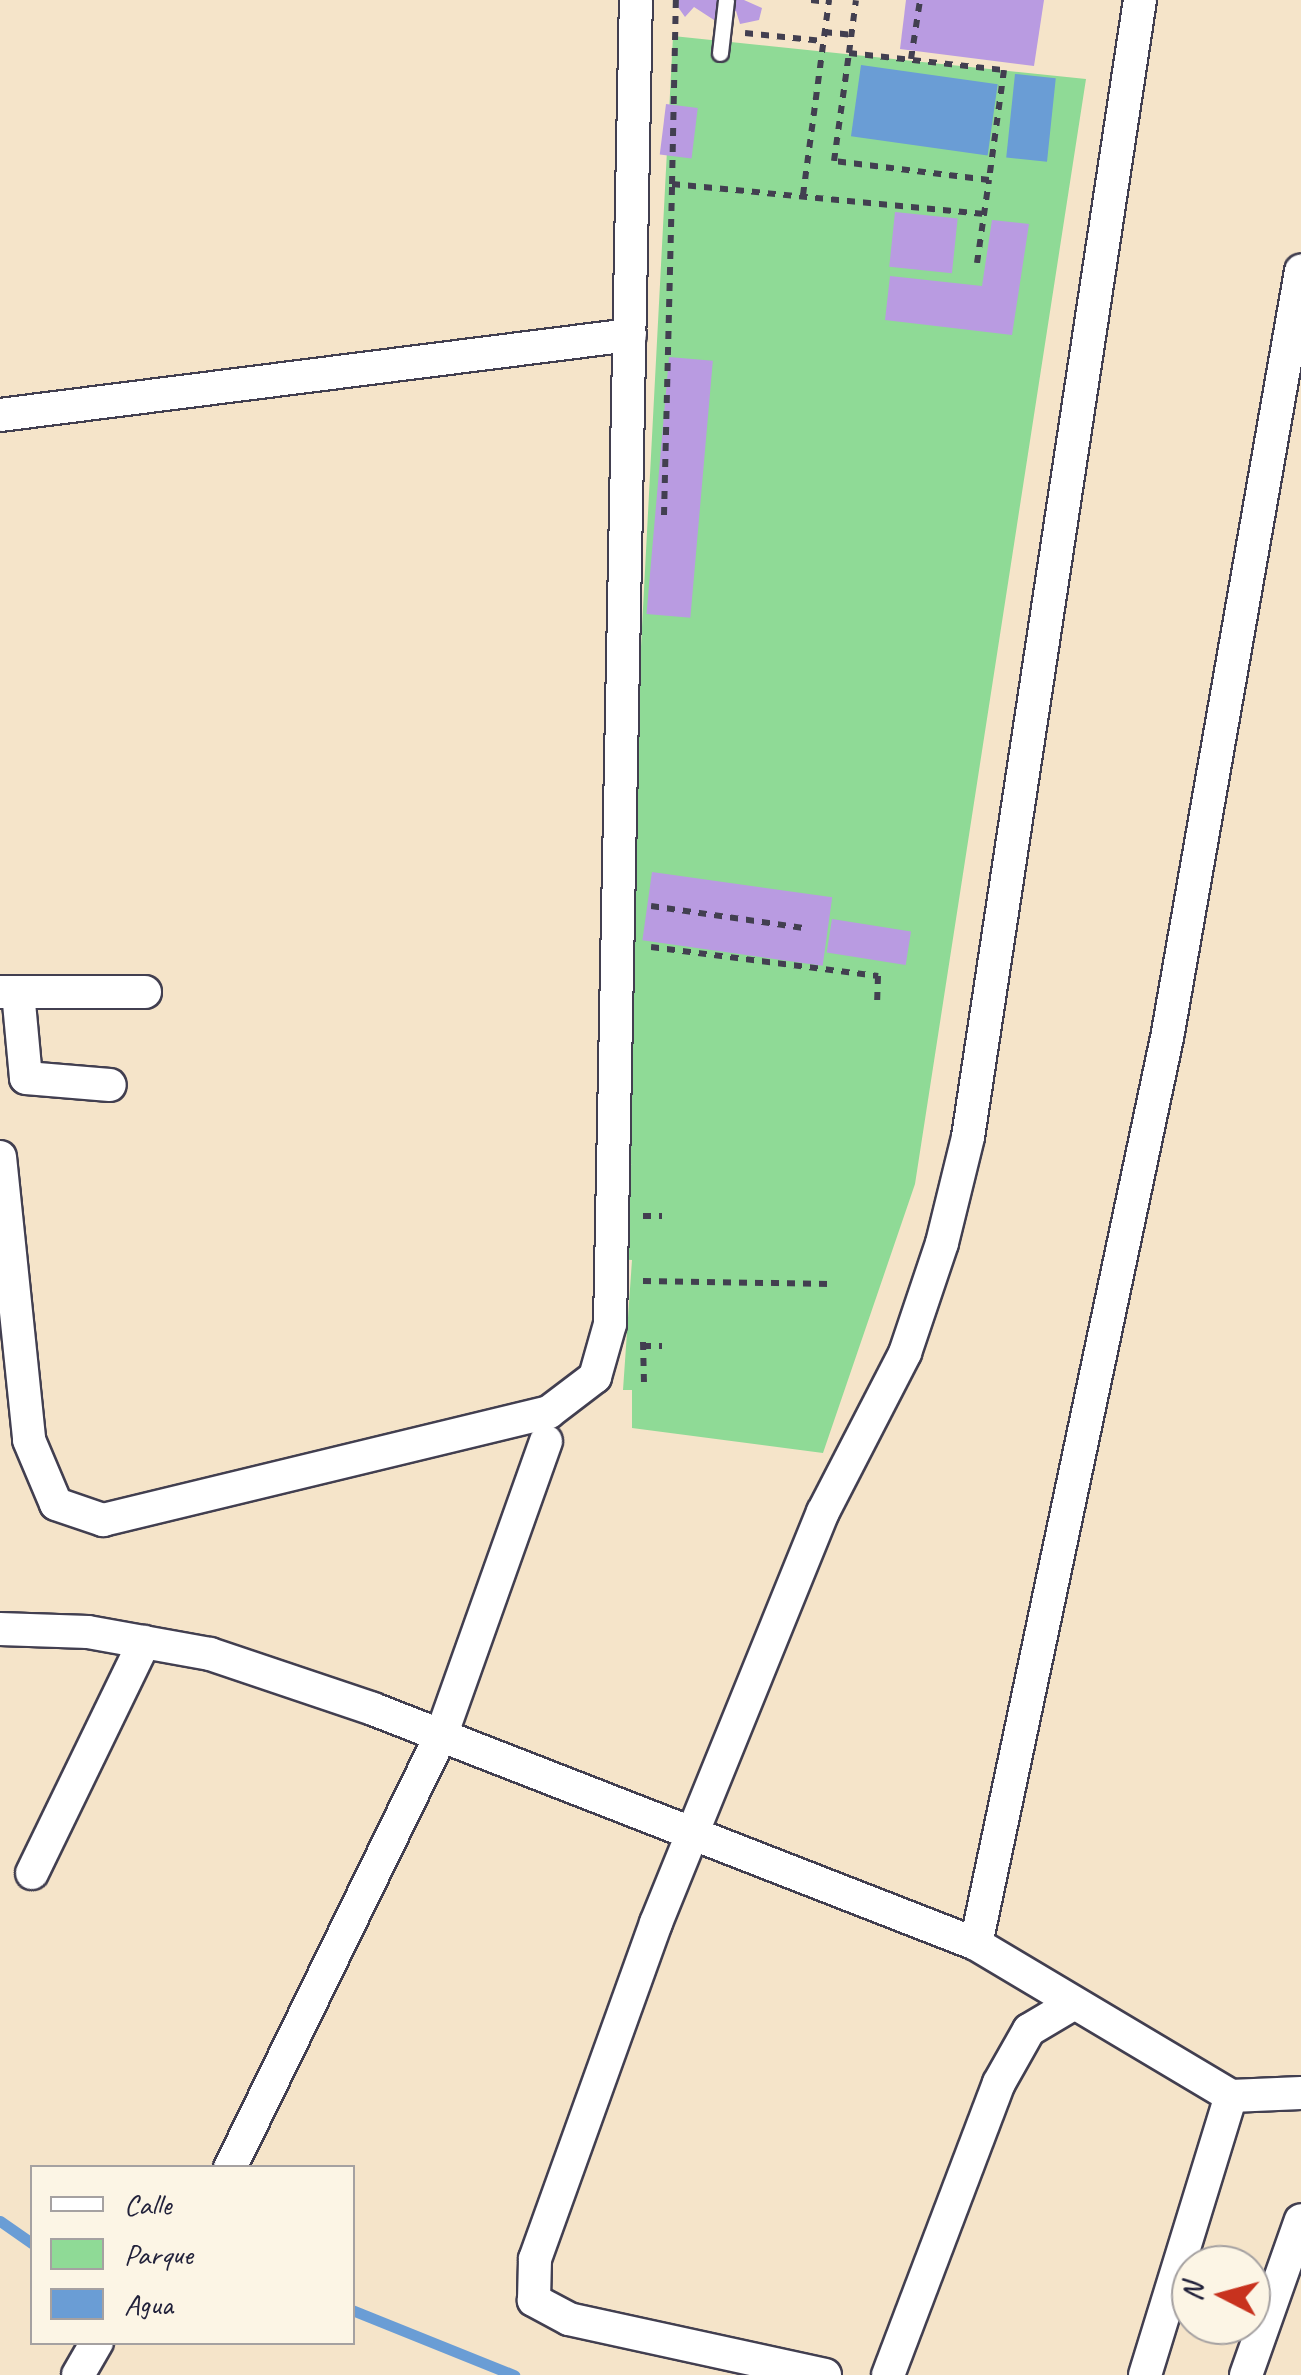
<!DOCTYPE html>
<style>
body{margin:0}
#map{position:relative;width:1301px;height:2375px;overflow:hidden;background:#f5e4c9;font-family:Caveat,sans-serif}
div>[style]{position:absolute}
[style*='--x']{left:calc(var(--x)*1px);top:calc(var(--y)*1px);width:calc(var(--w)*1px);rotate:calc(var(--a)*1deg)}
.green>*{inset:0;background:#8fda96}
.water>*{inset:0;background:#6a9dd5;transform-origin:0 0}
.stream>*{height:11px;margin:-5.5px;padding:0 5.5px;transform-origin:5.5px;border-radius:5.5px;background:#6a9dd5}
.building>*{inset:0;background:#b99be1;transform-origin:0 0}
.path>*{height:6px;margin-top:-3px;transform-origin:0;background:repeating-linear-gradient(90deg,#423f50 0 8px,transparent 0 16px)}
.roads{filter:drop-shadow(2px 0 #423f50) drop-shadow(-2px 0 #423f50) drop-shadow(0 2px #423f50) drop-shadow(0 -2px #423f50)}
.service>*{height:15px;margin:-7.5px;padding:0 7.5px;transform-origin:7.5px;border-radius:7.5px;background:#fff}
.minor>*{height:32px;margin:-16px;padding:0 16px;transform-origin:16px;border-radius:16px;background:#fff}
span{translate:-50% -50%;white-space:nowrap;text-align:center;line-height:1.15;-webkit-text-stroke:8px #fcf5e5;paint-order:stroke}
.legend{position:absolute;left:30px;top:2165px;width:325px;height:180px;box-sizing:border-box;background:#fcf5e5;border:2px solid #a5a1a1;margin:0;padding:12px 18px;list-style:none;font-size:30px;color:#22223b}
.legend li{display:flex;align-items:center;gap:20px;height:50px}
.legend b{width:50px;border:2px solid #a5a1a1}
.north{position:absolute;left:1171px;top:2245px;width:100px;height:100px;box-sizing:border-box;background:#fcf5e5;border:2px solid #a5a1a1;border-radius:50%;rotate:276deg;font-size:28px;font-weight:700;line-height:40px;text-align:center;color:#22223b}
.north::after{content:'';display:block;margin:auto;width:35px;height:45px;background:#c8321e;clip-path:polygon(50% 0,100% 100%,50% 72%,0 100%)}
</style>
<div id="map">
<div class="green">
<div style="clip-path:polygon(673px 36px,1086px 79px,915px 1184px,823px 1453px,632px 1428px,632px 1390px,623px 1390px,632px 1260px,616px 1259px,619px 1168px,632px 1164px,615px 1163px,619px 1072px,633px 1071px,619px 1066px)"></div>
</div>
<div class="water">
<div style="left:861px;top:65px;width:138px;height:72px;rotate:8deg"></div>
<div style="left:1015px;top:74px;width:41px;height:84px;rotate:6deg"></div>
</div>
<div class="stream">
<div style="--x:0;--y:2221;--w:39;--a:35"></div>
<div style="--x:352;--y:2310;--w:175;--a:21.9"></div>
</div>
<div class="building">
<div style="clip-path:polygon(673px 0,744px 0,762px 8px,759px 20px,740px 24px,736px 11px,714px 20px,694px 7px,685px 17px)"></div>
<div style="clip-path:polygon(906px 0,1044px 0,1034px 66px,900px 49px)"></div>
<div style="left:666px;top:104px;width:32px;height:51px;rotate:7deg"></div>
<div style="left:895px;top:212px;width:63px;height:55px;rotate:6deg"></div>
<div style="clip-path:polygon(992px 220px,1029px 224px,1012px 335px,885px 320px,890px 276px,982px 286px)"></div>
<div style="left:669px;top:357px;width:44px;height:258px;rotate:5deg"></div>
<div style="left:652px;top:872px;width:182px;height:69px;rotate:8deg"></div>
<div style="left:832px;top:919px;width:80px;height:34px;rotate:9deg"></div>
</div>
<div class="path">
<div style="--x:811;--y:0;--w:17;--a:7"></div>
<div style="--x:824;--y:32;--w:27;--a:6"></div>
<div style="--x:745;--y:33;--w:78;--a:5.9"></div>
<div style="--x:849;--y:53;--w:156;--a:6.3"></div>
<div style="--x:1004;--y:70;--w:111;--a:97.8"></div>
<div style="--x:989;--y:180;--w:156;--a:-173"></div>
<div style="--x:834;--y:161;--w:109;--a:-82.1"></div>
<div style="--x:849;--y:53;--w:53;--a:-82.5"></div>
<div style="--x:911;--y:59;--w:60;--a:-81.3"></div>
<div style="--x:672;--y:184;--w:184;--a:-88.8"></div>
<div style="--x:803;--y:195;--w:197;--a:-82.4"></div>
<div style="--x:977;--y:263;--w:84;--a:-81.8"></div>
<div style="--x:664;--y:515;--w:331;--a:-88.6"></div>
<div style="--x:672;--y:184;--w:314;--a:5.5"></div>
<div style="--x:651;--y:906;--w:154;--a:8.2"></div>
<div style="--x:651;--y:947;--w:229;--a:7.3"></div>
<div style="--x:878;--y:976;--w:25;--a:92"></div>
<div style="--x:643;--y:1216;--w:19;--a:0"></div>
<div style="--x:643;--y:1281;--w:186;--a:0.9"></div>
<div style="--x:643;--y:1342;--w:42;--a:88.6"></div>
<div style="--x:643;--y:1346;--w:19;--a:0"></div>
</div>
<div class="roads">
<div class="service">
<div style="--x:720;--y:53;--w:53;--a:-83.5"></div>
</div>
<div class="minor">
<div style="--x:0;--y:415;--w:635;--a:-7.24"></div>
<div style="--x:0;--y:992;--w:145;--a:0"></div>
<div style="--x:18;--y:992;--w:86;--a:84.7"></div>
<div style="--x:26;--y:1078;--w:84;--a:4.8"></div>
<div style="--x:0;--y:1157;--w:284;--a:84.1"></div>
<div style="--x:29;--y:1440;--w:69;--a:67.1"></div>
<div style="--x:56;--y:1504;--w:50;--a:18.8"></div>
<div style="--x:103;--y:1520;--w:459;--a:-13.6"></div>
<div style="--x:549;--y:1412;--w:58;--a:-37.3"></div>
<div style="--x:595;--y:1377;--w:55;--a:-74.2"></div>
<div style="--x:610;--y:1324;--w:1324;--a:-88.88"></div>
<div style="--x:0;--y:1629;--w:88;--a:2"></div>
<div style="--x:88;--y:1632;--w:124;--a:10.2"></div>
<div style="--x:210;--y:1654;--w:172;--a:18.6"></div>
<div style="--x:373;--y:1709;--w:647;--a:21.29"></div>
<div style="--x:976;--y:1944;--w:297;--a:30.8"></div>
<div style="--x:1231;--y:2096;--w:70;--a:-2.5"></div>
<div style="--x:32;--y:1873;--w:257;--a:-64.1"></div>
<div style="--x:976;--y:1944;--w:926;--a:-78.1"></div>
<div style="--x:1167;--y:1038;--w:779;--a:-80.09"></div>
<div style="--x:230;--y:2168;--w:481;--a:-64"></div>
<div style="--x:441;--y:1736;--w:313;--a:-70.4"></div>
<div style="--x:78;--y:2375;--w:38;--a:-60"></div>
<div style="--x:825;--y:2375;--w:262;--a:-167.7"></div>
<div style="--x:569;--y:2319;--w:40;--a:-152"></div>
<div style="--x:534;--y:2300;--w:41;--a:-88.6"></div>
<div style="--x:535;--y:2259;--w:357;--a:-70.2"></div>
<div style="--x:656;--y:1923;--w:444;--a:-67.9"></div>
<div style="--x:823;--y:1512;--w:179;--a:-62.7"></div>
<div style="--x:905;--y:1353;--w:116;--a:-71.4"></div>
<div style="--x:942;--y:1243;--w:109;--a:-76.2"></div>
<div style="--x:968;--y:1137;--w:1150;--a:-81.4"></div>
<div style="--x:888;--y:2375;--w:312;--a:-69.2"></div>
<div style="--x:999;--y:2083;--w:61;--a:-60.5"></div>
<div style="--x:1029;--y:2030;--w:49;--a:-30.8"></div>
<div style="--x:1145;--y:2375;--w:292;--a:-72.9"></div>
<div style="--x:1246;--y:2375;--w:164;--a:-70.5"></div>
</div>
</div>
<ul class="legend">
<li><b style="height:12px;background:#fff"></b>Calle</li>
<li><b style="height:28px;background:#8fda96"></b>Parque</li>
<li><b style="height:28px;background:#6a9dd5"></b>Agua</li>
</ul>
<div class="north">N</div>
</div>
